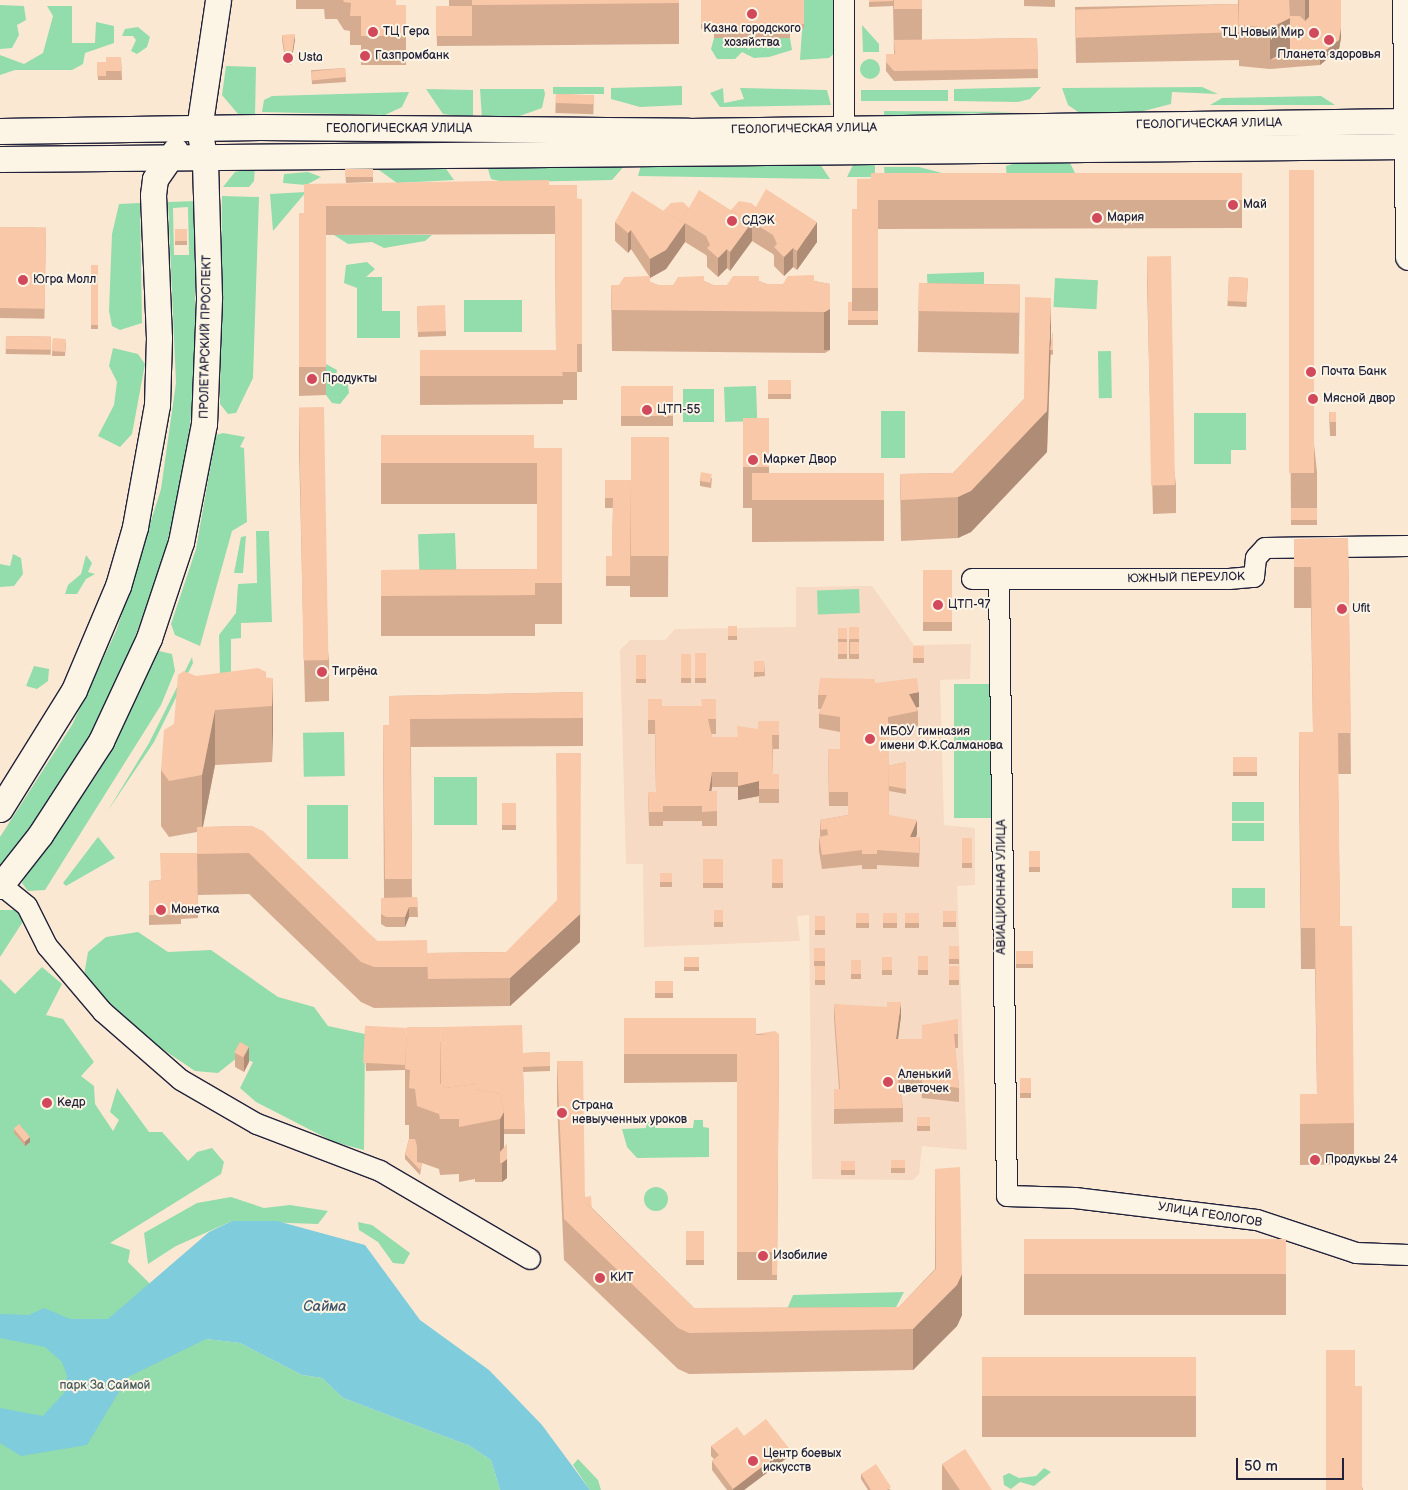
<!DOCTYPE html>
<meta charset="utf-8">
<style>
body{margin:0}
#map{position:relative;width:1408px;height:1490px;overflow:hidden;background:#fbe8d3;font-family:"Balsamiq Sans",sans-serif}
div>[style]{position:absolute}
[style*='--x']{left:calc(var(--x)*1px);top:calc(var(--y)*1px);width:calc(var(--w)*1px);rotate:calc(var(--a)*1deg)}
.built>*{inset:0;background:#f6dac3}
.green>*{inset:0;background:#93dcab;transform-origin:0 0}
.round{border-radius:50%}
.water>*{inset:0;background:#7fccdd}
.roads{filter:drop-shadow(1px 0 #22223b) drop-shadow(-1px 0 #22223b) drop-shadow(0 1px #22223b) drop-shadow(0 -1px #22223b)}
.minor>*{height:20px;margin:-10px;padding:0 10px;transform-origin:10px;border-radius:10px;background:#fcf5e5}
.major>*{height:25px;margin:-12.5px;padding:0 12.5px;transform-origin:12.5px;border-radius:12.5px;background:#fcf5e5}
.wall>*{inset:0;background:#d6ac91;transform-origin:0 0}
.shaded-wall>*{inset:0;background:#ae8c76;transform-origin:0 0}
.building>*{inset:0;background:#f9c8a9;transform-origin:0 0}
.dots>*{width:14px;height:14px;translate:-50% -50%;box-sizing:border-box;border:2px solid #fcf5e5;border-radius:50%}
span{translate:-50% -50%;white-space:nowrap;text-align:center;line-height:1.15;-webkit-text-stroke:4px #fcf5e5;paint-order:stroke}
.poi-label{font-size:12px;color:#22223b}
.left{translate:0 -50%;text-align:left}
.right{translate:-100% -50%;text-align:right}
.street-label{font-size:12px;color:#22223b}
.park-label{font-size:12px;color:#445a5d}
.water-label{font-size:14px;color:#3e556c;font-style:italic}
.scale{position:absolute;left:1236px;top:1458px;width:108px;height:22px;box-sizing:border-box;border:2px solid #22223b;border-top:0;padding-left:6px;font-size:15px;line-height:18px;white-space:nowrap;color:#22223b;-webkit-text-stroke:4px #fcf5e5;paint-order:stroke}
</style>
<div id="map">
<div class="built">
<div style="clip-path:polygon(872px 586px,914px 645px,971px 644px,970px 679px,940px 680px,944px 825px,975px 828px,975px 885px,957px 886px,967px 1150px,922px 1146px,919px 1174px,913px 1180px,812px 1179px,809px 915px,797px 916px,800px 941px,644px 947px,643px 864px,626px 864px,620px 650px,630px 640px,665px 640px,675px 629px,796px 627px,796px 587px)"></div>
</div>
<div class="green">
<div style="clip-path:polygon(804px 0,837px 0,837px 51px,829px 58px,800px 60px)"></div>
<div style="clip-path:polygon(0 5px,24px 6px,26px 20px,17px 25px,19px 35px,12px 48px,0 49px)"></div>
<div style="clip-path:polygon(47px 6px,72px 6px,72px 43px,95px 43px,96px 22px,114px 26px,114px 43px,85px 53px,83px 64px,72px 70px,15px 70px,0 75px,0 55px,24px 64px,43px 53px,53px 16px)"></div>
<div style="clip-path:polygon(862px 25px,879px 44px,879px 52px,863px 52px)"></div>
<div style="clip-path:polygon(138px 27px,150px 37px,147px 47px,137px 54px,131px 51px,136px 40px,133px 36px,122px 36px,125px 29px)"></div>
<div style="clip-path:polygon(714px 38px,790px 38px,792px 50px,769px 57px,754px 58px,742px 52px,735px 59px,717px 59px,711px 49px)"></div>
<div class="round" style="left:860px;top:59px;width:20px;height:20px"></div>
<div style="clip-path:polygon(226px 66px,256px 67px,255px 116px,238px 114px,222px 95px)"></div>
<div style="clip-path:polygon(682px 86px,682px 105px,640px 107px,611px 99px,611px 88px)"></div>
<div style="left:604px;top:87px;width:7px;height:51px;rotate:90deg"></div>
<div style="clip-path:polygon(1041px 87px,1030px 99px,1018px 102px,954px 101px,954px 89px)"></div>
<div style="clip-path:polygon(1202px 87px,1218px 94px,1172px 92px,1171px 104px,1132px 114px,1081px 114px,1068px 105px,1062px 88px)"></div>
<div style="clip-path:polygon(723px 88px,724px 103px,744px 99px,740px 88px,827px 90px,831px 105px,720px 107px,710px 93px)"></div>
<div style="clip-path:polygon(426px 89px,473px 90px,473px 118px,443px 114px)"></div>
<div style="clip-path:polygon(480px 89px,544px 89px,545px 94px,542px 108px,517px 117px,482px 118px)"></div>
<div style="left:861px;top:90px;width:87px;height:11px"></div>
<div style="clip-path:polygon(409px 92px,402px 107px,385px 115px,262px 112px,264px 100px,272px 96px)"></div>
<div style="clip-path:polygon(1321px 96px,1335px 105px,1210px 105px,1222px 98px)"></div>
<div style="clip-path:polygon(884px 111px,1021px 112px,884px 116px)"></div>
<div style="clip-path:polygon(875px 159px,875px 177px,847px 177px,854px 163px)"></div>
<div style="clip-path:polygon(1030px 159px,1069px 161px,1077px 177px,1007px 180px,1006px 166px)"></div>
<div style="clip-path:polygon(818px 161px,830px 179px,638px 176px,642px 162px)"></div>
<div style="clip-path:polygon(396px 164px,444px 166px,454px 180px,397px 183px,379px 170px)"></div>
<div style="clip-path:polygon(626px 164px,612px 180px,564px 181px,504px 182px,491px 179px,487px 166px)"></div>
<div style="clip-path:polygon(255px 167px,254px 181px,249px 187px,223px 187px,235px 172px)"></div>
<div style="clip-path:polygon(884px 167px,919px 167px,942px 173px,941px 179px,885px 179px)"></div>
<div style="clip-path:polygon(308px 172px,321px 177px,306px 185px,283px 183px,284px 174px)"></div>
<div style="clip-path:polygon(306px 192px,273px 231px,270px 194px)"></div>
<div style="clip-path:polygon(222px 196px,259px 197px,253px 378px,236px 413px,228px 414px,220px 404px)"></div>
<div style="clip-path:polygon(evenodd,195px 201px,195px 385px,185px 464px,162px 564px,116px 688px,60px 790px,0 871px,0 837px,72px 725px,117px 629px,161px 489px,176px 383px,168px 202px,195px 201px,188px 207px,189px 255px,174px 255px,173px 208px,188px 207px)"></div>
<div style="clip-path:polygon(140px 203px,142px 323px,120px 330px,112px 326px,109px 311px,112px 234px,119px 204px)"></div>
<div style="clip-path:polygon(334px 235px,432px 235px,425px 241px,384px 248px,372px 242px,348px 244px)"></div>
<div style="clip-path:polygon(367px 262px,375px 269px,366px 277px,382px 277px,382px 311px,400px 311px,400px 338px,357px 338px,357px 288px,344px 283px,346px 265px)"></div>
<div style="clip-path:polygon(984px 272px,984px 284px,928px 300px,927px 274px)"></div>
<div style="left:1055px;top:278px;width:43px;height:29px;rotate:3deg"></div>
<div style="left:464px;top:300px;width:58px;height:32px"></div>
<div style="clip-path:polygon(113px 348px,138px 354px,145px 364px,132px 434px,120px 447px,98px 436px,114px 405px,117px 382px,109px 366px)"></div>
<div style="left:1111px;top:351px;width:47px;height:13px;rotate:89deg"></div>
<div style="clip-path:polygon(326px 364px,337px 370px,336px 376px,347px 380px,349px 393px,340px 404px,332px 403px,326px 395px)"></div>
<div style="left:756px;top:386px;width:35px;height:32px;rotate:88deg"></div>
<div style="left:683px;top:389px;width:31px;height:33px"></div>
<div style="left:881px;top:411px;width:24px;height:47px"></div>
<div style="clip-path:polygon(1194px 413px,1246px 413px,1246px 450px,1231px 450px,1231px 464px,1194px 464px)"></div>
<div style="clip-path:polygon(223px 433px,245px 437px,240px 447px,244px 448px,247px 522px,232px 531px,200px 646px,175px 635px,171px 624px,196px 549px,216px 435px)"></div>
<div style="clip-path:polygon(256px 531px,269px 531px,272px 622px,241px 623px,241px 638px,231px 639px,231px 680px,220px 676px,219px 635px,236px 613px,238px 584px,257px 583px)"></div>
<div style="left:455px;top:533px;width:38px;height:37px;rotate:88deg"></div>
<div style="clip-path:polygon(246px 536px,243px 573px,234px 573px,241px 537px)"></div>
<div style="clip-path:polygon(13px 554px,21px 558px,23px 574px,14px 586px,0 587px,0 564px,10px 566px)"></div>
<div style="clip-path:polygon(86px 555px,92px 563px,88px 572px,95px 574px,86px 579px,77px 594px,65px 594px,68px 585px,81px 574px)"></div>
<div style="left:859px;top:589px;width:24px;height:42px;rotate:88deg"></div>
<div style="clip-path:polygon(159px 651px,172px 654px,175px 671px,161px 705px,45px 890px,28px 891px,22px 883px,25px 877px,98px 773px)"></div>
<div style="clip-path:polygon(192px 657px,193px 663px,154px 742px,107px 812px,149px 743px)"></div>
<div style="clip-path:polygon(34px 666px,49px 669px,48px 681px,37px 689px,26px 686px)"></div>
<div style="left:993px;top:684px;width:134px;height:39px;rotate:90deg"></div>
<div style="left:344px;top:732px;width:44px;height:41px;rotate:89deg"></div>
<div style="left:434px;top:777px;width:43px;height:48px"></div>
<div style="left:1232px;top:802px;width:32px;height:19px"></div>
<div style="left:307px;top:805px;width:41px;height:54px"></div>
<div style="left:1232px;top:823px;width:32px;height:18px"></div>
<div style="clip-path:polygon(98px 837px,115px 858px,66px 886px,63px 883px)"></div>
<div style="left:1232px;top:888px;width:33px;height:20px"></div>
<div style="clip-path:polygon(0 910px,21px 910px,24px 920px,0 957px)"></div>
<div style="clip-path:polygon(138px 932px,168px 952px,211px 950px,278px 997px,314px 1007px,328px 1026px,365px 1034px,364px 1150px,334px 1142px,256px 1102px,240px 1088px,253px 1062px,238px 1057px,218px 1073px,195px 1071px,152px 1042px,104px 998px,84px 975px,88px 952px,106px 937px)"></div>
<div style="clip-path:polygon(42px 967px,62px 984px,46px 1015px,63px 1019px,94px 1062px,81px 1076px,94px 1086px,95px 1104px,113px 1131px,119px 1120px,110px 1112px,117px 1088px,149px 1132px,162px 1132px,188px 1161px,197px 1152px,212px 1148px,224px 1162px,221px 1174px,110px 1243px,130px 1250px,128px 1262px,206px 1339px,240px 1343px,302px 1375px,322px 1378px,343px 1398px,470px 1446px,491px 1460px,500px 1490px,0 1490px,0 979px,15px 994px)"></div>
<div style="clip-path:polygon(694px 1120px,703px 1120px,703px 1127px,709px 1128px,709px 1157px,637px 1158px,627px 1147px,622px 1129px,646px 1128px,647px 1122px,655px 1122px,655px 1128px,693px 1128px)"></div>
<div class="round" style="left:644px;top:1187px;width:24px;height:24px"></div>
<div style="clip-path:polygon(231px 1197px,264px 1208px,290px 1205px,328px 1211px,318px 1224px,232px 1221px,176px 1246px,148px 1264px,144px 1233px,197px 1203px)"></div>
<div style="clip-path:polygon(358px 1222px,372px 1225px,410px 1253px,404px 1264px,393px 1263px,378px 1242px,359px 1230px)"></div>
<div style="clip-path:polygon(904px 1292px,892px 1315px,790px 1315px,788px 1307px,793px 1295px)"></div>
<div style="clip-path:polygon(578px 1459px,598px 1480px,601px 1490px,590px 1490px,573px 1465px)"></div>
<div style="clip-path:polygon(1044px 1468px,1051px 1472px,1034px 1486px,1020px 1482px,1011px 1489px,1004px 1485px,1003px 1476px,1009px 1473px,1019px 1478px,1036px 1476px)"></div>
</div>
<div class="water">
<div style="clip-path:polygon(232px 1221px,277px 1221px,365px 1245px,420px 1320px,489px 1370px,542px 1425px,590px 1490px,500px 1490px,491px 1460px,470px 1446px,343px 1398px,322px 1378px,302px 1375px,240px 1343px,206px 1339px,128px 1377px,87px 1445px,21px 1456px,0 1443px,0 1408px,43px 1416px,64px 1393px,67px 1376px,62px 1362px,45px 1347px,0 1338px,0 1314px,29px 1315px,44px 1308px,70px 1319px,108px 1319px,209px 1232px)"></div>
</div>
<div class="roads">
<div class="minor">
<div style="--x:844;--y:0;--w:129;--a:90"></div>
<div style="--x:972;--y:579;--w:257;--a:0"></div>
<div style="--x:1229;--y:579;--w:25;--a:-5"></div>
<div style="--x:1254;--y:577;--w:19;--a:-84"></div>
<div style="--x:1256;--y:558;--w:13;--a:-48"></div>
<div style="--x:1265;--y:548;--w:143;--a:-0.8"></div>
<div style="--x:999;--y:579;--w:617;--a:89.26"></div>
<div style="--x:1007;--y:1196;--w:68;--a:1.7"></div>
<div style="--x:1075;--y:1198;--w:183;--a:6.9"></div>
<div style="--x:1257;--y:1220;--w:104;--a:18.4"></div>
<div style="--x:1356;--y:1253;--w:52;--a:2.2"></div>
<div style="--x:1;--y:885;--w:33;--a:39"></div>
<div style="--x:27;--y:906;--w:45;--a:63.4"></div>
<div style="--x:47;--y:946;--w:87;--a:49.7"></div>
<div style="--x:103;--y:1012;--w:103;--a:41.1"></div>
<div style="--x:181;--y:1080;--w:88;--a:30.1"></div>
<div style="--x:257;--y:1124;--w:132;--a:20.9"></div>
<div style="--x:380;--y:1171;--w:174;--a:30.4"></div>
</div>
<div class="major">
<div style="--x:1405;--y:0;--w:257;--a:89.3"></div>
<div style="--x:0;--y:131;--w:260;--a:-0.9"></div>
<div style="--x:260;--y:127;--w:428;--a:0.5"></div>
<div style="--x:688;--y:131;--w:720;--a:-0.8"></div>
<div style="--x:0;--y:159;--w:1408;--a:-0.53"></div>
<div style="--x:0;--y:809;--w:140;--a:-58.1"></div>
<div style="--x:74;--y:690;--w:113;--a:-67.1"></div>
<div style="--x:118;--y:586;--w:61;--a:-73.9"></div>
<div style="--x:135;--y:527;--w:124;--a:-79.8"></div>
<div style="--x:157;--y:405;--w:67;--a:-88.3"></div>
<div style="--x:159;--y:338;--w:143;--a:-92.4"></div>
<div style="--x:153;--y:195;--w:16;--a:-83"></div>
<div style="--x:155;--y:179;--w:35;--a:-55"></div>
<div style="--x:0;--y:886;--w:65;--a:-51.9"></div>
<div style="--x:40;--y:835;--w:112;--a:-57"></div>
<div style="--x:101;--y:741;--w:114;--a:-65"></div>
<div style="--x:149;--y:638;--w:101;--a:-71.6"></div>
<div style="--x:181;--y:542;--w:120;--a:-79"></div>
<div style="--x:204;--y:424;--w:127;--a:-87.7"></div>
<div style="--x:209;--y:297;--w:137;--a:-91.7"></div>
<div style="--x:205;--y:160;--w:32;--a:-101"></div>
<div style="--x:199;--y:129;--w:130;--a:-81.6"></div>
</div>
</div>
<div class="wall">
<div style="clip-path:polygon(296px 0,396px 0,396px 5px,406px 5px,406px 65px,361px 65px,361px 45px,350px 45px,350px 31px,344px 30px,337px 19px,325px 19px,324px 9px,296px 9px)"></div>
<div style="clip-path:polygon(449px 0,679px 0,679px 44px,437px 46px,436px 6px,449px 6px)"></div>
<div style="clip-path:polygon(701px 0,804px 0,804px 29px,790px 29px,790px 38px,714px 38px,714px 29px,701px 29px)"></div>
<div style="clip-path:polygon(869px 0,922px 0,922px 40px,1037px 38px,1038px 78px,894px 81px,886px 71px,886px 62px,894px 54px,893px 3px,893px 6px,869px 7px)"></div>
<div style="clip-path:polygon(1024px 0,1055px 0,1055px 7px,1024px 6px)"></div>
<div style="clip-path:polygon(1238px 0,1341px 0,1341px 38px,1339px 49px,1320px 65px,1270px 69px,1239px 66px,1239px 50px,1239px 60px,1076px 63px,1075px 7px,1238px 4px)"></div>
<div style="clip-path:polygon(282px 35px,295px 39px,291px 65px,286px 65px,282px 40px)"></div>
<div style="clip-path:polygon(121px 57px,122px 80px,98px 80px,97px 62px,106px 62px)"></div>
<div style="left:345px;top:68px;width:14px;height:34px;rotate:86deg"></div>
<div style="left:556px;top:94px;width:38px;height:19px;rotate:2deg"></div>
<div style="clip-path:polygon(345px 170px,373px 177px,373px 182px,346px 183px)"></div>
<div style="clip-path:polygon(1242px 173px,1242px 228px,878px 229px,878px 325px,848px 325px,848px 302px,852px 302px,852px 209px,857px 209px,857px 179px)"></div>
<div style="clip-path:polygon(304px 184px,582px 199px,582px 372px,577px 372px,577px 400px,563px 400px,563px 404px,420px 405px,420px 350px,556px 350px,555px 234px,326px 235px,326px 395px,299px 396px,299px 213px,304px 213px)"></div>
<div style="clip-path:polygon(756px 207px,817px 242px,797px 270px,793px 267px,784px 276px,774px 266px,774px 256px,773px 254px,752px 241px,730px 271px,727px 268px,718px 277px,707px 267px,707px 257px,706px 255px,685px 242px,666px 269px,650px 278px,650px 282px,658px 285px,673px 285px,704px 281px,713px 285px,727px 285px,759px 281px,767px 284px,783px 284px,814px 281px,830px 284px,830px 350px,825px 353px,612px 351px,611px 285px,619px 285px,649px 276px,631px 249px,628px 253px,615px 241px,615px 222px,663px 211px,689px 208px,731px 210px)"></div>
<div style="clip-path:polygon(1289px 211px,1317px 472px,1317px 525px,1291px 525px)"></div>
<div style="left:0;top:227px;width:46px;height:91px;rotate:1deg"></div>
<div style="left:175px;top:229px;width:12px;height:16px"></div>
<div style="clip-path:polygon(1147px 257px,1176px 485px,1176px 513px,1153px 514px,1147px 285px)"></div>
<div style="left:91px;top:265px;width:7px;height:64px"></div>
<div style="left:1229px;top:277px;width:19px;height:29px;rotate:3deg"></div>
<div style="left:919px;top:283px;width:101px;height:69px;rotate:1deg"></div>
<div style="clip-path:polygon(417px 306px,446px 331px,446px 336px,418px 337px)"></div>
<div style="clip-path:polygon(1053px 332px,1053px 355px,1050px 354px,1050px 350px)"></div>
<div style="left:6px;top:336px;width:45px;height:18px;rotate:1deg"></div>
<div style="clip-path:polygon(53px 338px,66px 343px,65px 356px,52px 356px)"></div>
<div style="clip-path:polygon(1051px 339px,1047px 452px,971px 532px,958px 538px,901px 541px,900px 474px,953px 473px,1024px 399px)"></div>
<div style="left:768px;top:380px;width:23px;height:19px"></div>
<div style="left:621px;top:386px;width:52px;height:40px"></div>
<div style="clip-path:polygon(299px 408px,329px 660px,329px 701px,305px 702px,299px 449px)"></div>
<div style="clip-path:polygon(1329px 412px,1336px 412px,1336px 436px,1330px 436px)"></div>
<div style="clip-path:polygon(743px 418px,769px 418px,769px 474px,884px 473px,884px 541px,752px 542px,752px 508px,743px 508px)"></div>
<div style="clip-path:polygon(381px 435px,534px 448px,562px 448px,562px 624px,535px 624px,535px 636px,381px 636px,381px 570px,537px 569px,537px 504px,381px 504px)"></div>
<div style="clip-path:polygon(669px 437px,668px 597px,630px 597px,630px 579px,630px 586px,606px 586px,606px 556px,612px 556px,613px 508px,605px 508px,605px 480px,631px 480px)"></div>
<div style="clip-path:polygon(712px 478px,711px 488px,700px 486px,700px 481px)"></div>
<div style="clip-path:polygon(1348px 538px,1351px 774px,1338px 774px,1340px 926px,1354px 1123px,1354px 1164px,1300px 1165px,1300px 1094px,1317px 1094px,1315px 969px,1301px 969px,1299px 773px,1299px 732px,1313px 732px,1311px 608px,1294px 608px,1294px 539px)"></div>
<div style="left:923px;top:570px;width:29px;height:61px"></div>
<div style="left:728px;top:626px;width:9px;height:14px"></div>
<div style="left:849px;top:627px;width:10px;height:32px"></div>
<div style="left:838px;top:628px;width:9px;height:31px"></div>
<div style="left:913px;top:646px;width:11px;height:17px"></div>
<div style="left:695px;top:653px;width:11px;height:30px"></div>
<div style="left:681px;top:654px;width:10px;height:29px"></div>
<div style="left:636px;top:655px;width:10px;height:28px"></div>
<div style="clip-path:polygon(754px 661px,764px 661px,765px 676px,754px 677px)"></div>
<div style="clip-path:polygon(196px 676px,273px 678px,272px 762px,215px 765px,203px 827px,252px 826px,377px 941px,427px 953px,506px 952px,580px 942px,510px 1006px,374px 1008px,361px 1002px,249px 894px,198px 895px,198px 918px,181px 919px,181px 924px,149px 925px,149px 881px,160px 880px,197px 853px,197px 832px,169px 837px,161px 826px,161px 770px,174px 724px)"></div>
<div style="clip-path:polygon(875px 683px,919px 707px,916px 707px,918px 711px,918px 726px,888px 731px,889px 815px,917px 834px,916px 837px,920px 837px,919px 867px,877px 865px,877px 869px,862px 869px,862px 865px,822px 869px,819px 851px,819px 837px,820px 837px,820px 820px,848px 815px,848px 806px,829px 806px,828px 749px,840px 749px,840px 732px,819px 728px,819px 714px,821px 709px,818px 709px,818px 695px)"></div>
<div style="clip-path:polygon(583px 692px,583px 746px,411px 747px,412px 897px,417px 897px,418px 917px,409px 917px,405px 927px,386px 927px,381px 924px,381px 898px,384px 898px,383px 725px,389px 725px,389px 696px)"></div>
<div style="clip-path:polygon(648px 699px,662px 706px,702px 706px,716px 699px,716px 734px,711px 734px,712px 737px,737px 737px,779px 721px,779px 749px,773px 749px,773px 774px,779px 774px,779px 803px,759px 803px,759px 796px,738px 800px,738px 787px,712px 787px,711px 791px,717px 791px,717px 826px,702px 826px,702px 821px,663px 821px,663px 826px,649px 826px,648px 792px,656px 792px,655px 734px,648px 734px)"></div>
<div style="left:1233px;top:757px;width:24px;height:19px"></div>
<div style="clip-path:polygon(906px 762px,906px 794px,889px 791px,888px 766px)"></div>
<div style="left:502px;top:803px;width:14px;height:27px"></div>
<div style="left:962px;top:838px;width:10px;height:30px"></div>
<div style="left:1029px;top:851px;width:11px;height:21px"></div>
<div style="left:703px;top:859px;width:20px;height:29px"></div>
<div style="left:772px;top:859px;width:11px;height:29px"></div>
<div style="left:672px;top:873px;width:14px;height:12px;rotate:90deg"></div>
<div style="left:714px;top:910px;width:9px;height:17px"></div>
<div style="left:943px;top:911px;width:13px;height:16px"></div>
<div style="left:856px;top:913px;width:13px;height:15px"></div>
<div style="left:883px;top:913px;width:14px;height:15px"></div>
<div style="left:905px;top:913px;width:14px;height:15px"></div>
<div style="left:815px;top:916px;width:10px;height:19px"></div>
<div style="left:949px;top:946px;width:10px;height:18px"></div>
<div style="left:814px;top:948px;width:11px;height:18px"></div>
<div style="left:1033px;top:951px;width:17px;height:17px;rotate:90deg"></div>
<div style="left:918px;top:956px;width:10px;height:19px"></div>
<div style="left:699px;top:957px;width:14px;height:15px;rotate:90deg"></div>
<div style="left:882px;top:957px;width:10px;height:18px"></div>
<div style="left:851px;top:960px;width:10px;height:19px"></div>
<div style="left:815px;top:966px;width:10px;height:19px"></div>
<div style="left:949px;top:966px;width:10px;height:19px"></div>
<div style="left:655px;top:981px;width:18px;height:17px"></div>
<div style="clip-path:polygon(834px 1004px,901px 1016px,898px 1039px,922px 1039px,958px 1019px,958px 1048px,955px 1048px,959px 1088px,959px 1102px,922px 1098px,921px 1087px,900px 1087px,903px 1108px,903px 1122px,834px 1124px,834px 1089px,839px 1089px,834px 1018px)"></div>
<div style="clip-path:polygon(624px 1018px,756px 1034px,779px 1034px,777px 1280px,737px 1280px,737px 1082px,624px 1083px)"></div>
<div style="clip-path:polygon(365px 1030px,523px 1053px,550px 1052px,550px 1071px,523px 1072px,525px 1134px,504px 1134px,504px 1148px,507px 1144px,507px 1178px,502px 1182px,475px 1182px,475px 1179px,459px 1182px,459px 1174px,440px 1175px,439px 1169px,422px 1163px,420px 1175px,405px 1159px,405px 1154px,409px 1139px,409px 1125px,405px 1125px,405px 1070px,366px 1071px)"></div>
<div style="clip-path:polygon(240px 1042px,249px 1062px,244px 1072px,235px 1067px,235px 1053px)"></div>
<div style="clip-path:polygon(557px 1061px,585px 1197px,592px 1208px,694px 1308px,899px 1307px,935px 1269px,935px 1169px,962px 1315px,957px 1326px,913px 1370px,689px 1374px,678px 1369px,564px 1260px,557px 1102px)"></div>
<div style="left:1020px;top:1078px;width:11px;height:20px"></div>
<div style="left:917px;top:1117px;width:13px;height:14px"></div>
<div style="clip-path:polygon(14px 1129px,30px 1142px,25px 1146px,14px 1133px)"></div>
<div style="left:891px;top:1160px;width:14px;height:13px"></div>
<div style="left:841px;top:1161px;width:14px;height:14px"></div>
<div style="left:686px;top:1231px;width:18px;height:34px"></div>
<div style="left:1024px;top:1239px;width:262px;height:76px"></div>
<div style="clip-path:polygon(1326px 1350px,1363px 1490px,1328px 1490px)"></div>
<div style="left:1196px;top:1357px;width:80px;height:214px;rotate:90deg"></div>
<div style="clip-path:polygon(744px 1436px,788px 1457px,744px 1490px,727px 1490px,712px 1470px,712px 1461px,714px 1459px,711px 1456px,711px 1446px)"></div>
<div style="clip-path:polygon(942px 1464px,992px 1490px,942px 1490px)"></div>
<div style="clip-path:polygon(861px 1474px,891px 1490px,868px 1490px,861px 1479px)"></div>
</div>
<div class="shaded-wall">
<div style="left:1305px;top:0;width:4px;height:31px"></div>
<div style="clip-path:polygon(1290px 18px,1290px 58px,1270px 60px,1270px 28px)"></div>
<div style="clip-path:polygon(1341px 28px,1341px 38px,1339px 49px,1320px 65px,1320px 55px)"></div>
<div style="clip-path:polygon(295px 34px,295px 39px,291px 65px,291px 60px)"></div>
<div style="clip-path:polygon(752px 222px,752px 241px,730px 271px,730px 252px)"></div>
<div style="clip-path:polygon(817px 222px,817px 242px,797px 270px,797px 251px)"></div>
<div style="clip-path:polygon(685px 223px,685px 242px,666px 269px,650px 278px,650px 259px)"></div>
<div style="clip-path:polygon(631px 230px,631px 249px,628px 253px,628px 233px)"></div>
<div style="clip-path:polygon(793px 248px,793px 267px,784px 276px,784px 257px)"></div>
<div style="clip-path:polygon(727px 249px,727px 268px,718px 277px,718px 258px)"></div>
<div style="clip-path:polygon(1051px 298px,1051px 339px,1047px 452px,971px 532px,958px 538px,958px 497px,1047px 411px)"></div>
<div style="left:830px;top:309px;width:41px;height:6px;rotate:90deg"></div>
<div style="clip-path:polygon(273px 678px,273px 733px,272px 762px,272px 706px)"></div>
<div style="clip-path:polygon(919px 692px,919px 707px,909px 709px,909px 694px)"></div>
<div style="clip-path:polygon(215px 710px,215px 765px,202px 831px,202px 775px)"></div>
<div style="clip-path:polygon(581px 753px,580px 942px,510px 1006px,510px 978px,580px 914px)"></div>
<div style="clip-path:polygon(712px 772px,712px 787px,709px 806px,709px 791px)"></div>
<div style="clip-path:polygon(759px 781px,759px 796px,738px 800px,738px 786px)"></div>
<div style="clip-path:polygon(917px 820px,917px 834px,910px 851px,910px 837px)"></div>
<div style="clip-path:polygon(409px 907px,409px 917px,405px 927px,405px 917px)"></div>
<div style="clip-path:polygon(901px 1002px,901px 1016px,896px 1054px,896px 1039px)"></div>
<div style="clip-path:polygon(249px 1047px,249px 1062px,244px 1072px,244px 1057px)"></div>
<div style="clip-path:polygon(504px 1112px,504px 1161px,507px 1159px,507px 1178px,502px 1182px,502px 1163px,500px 1163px,500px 1119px)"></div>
<div style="clip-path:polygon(30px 1137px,30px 1142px,25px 1146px,25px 1142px)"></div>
<div style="clip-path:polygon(962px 1274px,962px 1315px,957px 1326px,913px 1370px,913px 1329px)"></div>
<div style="clip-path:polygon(788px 1447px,788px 1457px,744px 1490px,733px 1490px,733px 1489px)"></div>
</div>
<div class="building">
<div style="clip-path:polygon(343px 0,396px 0,396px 5px,406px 5px,406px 36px,361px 36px,361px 16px,350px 16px,351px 3px,344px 2px)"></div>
<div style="clip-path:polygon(472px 0,679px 0,679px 3px,472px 5px)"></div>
<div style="clip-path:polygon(701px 0,804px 0,804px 24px,790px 25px,790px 33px,714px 34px,714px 24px,701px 24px)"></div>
<div style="clip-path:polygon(869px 0,893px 0,893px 1px,869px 2px)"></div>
<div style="left:894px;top:0;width:28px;height:9px"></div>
<div style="clip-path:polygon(1239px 0,1289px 0,1290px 18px,1270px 28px,1239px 25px)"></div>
<div style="clip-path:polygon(1309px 0,1341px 0,1341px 28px,1339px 40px,1320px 55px,1270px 60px,1290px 49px,1290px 16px,1300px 16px,1305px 21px,1309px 17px)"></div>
<div style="left:1238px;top:4px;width:28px;height:163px;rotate:88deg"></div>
<div style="left:436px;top:6px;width:36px;height:30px"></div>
<div style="clip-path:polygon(295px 34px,291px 60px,286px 60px,282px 35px)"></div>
<div style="clip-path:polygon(1037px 38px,1038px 69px,894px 71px,886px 62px,886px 54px,895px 54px,894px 40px)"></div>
<div style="left:106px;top:57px;width:15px;height:14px"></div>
<div style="left:97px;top:62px;width:9px;height:14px"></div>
<div style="left:345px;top:68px;width:9px;height:34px;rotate:84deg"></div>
<div style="left:556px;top:94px;width:38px;height:9px;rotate:2deg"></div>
<div style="left:373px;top:169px;width:8px;height:28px;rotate:90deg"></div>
<div style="left:1289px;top:170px;width:25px;height:303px"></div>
<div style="clip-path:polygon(871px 173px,1242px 173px,1242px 200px,878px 200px,878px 288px,852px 288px,852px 209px,857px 209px,857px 179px,871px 179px)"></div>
<div style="clip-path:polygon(549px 180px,549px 185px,577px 185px,577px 199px,582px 199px,582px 344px,577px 344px,577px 372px,562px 372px,563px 376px,420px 376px,420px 350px,556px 350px,555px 206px,326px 206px,326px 367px,299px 367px,299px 213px,304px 213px,304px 184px)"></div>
<div style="clip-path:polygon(766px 189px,817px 222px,797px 251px,793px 248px,784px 257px,774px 247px,777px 244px,773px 235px,752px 222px,730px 252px,727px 249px,718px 258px,707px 248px,710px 245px,706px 236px,685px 223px,666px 250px,650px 259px,631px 230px,628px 233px,615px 222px,632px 191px,681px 222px,699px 190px,748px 221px)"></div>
<div style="clip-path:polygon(739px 201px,751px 203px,756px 207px,748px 221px,731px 210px)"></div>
<div style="clip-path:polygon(683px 202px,689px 208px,681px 222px,663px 211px,671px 203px)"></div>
<div style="left:0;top:227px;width:46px;height:81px;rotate:1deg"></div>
<div style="left:175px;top:229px;width:12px;height:12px"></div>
<div style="left:1171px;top:256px;width:229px;height:24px;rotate:89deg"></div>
<div style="left:91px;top:265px;width:7px;height:60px"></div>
<div style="clip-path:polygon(814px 275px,814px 281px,830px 284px,830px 309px,825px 312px,612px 310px,611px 285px,619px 285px,624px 277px,650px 276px,650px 282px,658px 285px,673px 285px,678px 277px,704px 276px,704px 281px,713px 285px,727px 285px,733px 276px,759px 276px,759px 281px,767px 284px,783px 284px,788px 276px)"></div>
<div style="left:1229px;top:277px;width:19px;height:24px;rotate:3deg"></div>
<div style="left:919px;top:283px;width:101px;height:28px;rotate:1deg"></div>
<div style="clip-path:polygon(1025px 297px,1051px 298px,1047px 411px,971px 491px,958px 497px,901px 500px,900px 474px,953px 473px,1024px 399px)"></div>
<div style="clip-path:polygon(848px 302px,852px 302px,852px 311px,878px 311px,878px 320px,848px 320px)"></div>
<div style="left:445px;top:305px;width:26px;height:28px;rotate:88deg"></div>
<div style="clip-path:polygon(1053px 332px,1053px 350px,1050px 350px)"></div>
<div style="left:6px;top:336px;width:45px;height:13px;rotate:1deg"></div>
<div style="left:53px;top:338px;width:13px;height:13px;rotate:4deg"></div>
<div style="left:768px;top:380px;width:23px;height:14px"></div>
<div style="left:621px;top:386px;width:52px;height:30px"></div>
<div style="left:324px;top:407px;width:253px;height:25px;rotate:89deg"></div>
<div style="clip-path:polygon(1329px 412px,1336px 412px,1336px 422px,1330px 422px)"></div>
<div style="left:743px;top:418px;width:26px;height:49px"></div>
<div style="clip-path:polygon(381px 435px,534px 435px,534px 448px,562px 448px,562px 583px,535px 583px,535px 595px,381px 596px,381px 570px,537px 569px,537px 463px,381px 463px)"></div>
<div style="left:631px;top:437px;width:38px;height:119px"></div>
<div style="left:701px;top:472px;width:11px;height:9px;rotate:10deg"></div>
<div style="left:884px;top:473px;width:27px;height:132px;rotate:90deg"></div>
<div style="clip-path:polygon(605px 480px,631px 480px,630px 576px,606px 576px,606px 556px,612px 556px,613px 498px,605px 498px)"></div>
<div style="left:1317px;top:508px;width:12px;height:26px;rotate:90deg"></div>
<div style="clip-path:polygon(1348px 538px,1351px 733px,1338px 733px,1340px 926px,1352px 926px,1354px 1123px,1300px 1124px,1300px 1094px,1317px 1094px,1315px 928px,1301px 928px,1299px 732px,1313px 732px,1311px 567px,1294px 567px,1294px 539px)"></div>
<div style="left:923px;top:570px;width:29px;height:52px"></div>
<div style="left:728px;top:626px;width:9px;height:10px"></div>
<div style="left:849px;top:627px;width:10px;height:12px"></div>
<div style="left:838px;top:628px;width:9px;height:11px"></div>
<div style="left:838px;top:642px;width:9px;height:12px"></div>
<div style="left:850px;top:642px;width:9px;height:12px"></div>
<div style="left:913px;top:646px;width:11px;height:12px"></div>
<div style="left:695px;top:653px;width:11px;height:25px"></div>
<div style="left:681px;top:654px;width:10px;height:24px"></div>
<div style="left:636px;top:655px;width:10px;height:24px"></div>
<div style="left:754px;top:661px;width:10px;height:11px"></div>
<div style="clip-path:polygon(258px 668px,266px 672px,266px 678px,273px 678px,272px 706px,215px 710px,202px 775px,169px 781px,161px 770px,164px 730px,174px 724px,178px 675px,184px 671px,196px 676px)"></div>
<div style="clip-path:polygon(820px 678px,875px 679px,875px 683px,917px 678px,919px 692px,909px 694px,918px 711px,888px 717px,889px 815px,917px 820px,910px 837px,920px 837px,919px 853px,877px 850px,877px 854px,862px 854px,862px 850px,822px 855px,819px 837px,828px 835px,827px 829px,821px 830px,820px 820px,848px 815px,848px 792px,829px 792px,828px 749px,840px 749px,840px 717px,819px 714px,827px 695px,818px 695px)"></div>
<div style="clip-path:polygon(583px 692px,583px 718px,410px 719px,412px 879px,385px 879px,383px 725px,389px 725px,389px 696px)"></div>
<div style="clip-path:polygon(648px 699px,662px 699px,662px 706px,702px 706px,701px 699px,716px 699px,716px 719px,708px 719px,712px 737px,738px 737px,737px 726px,758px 729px,758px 721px,779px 721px,779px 735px,772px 735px,773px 774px,779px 774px,779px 789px,759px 789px,759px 781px,738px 786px,738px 772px,712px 772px,709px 791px,717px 791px,717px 811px,702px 812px,702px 806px,663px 806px,663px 812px,649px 812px,648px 792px,656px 792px,655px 720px,648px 720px)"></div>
<div style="clip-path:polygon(556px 753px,581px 753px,580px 914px,510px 978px,428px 979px,427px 953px,506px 952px,557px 900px)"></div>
<div style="left:1233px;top:757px;width:24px;height:15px"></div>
<div style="clip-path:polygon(906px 762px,906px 789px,889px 786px,888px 766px)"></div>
<div style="left:502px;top:803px;width:14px;height:22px"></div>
<div style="clip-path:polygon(252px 826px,263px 831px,377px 941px,427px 940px,428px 967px,374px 967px,361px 962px,249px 853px,197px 854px,197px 827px)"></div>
<div style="left:962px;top:838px;width:10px;height:25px"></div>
<div style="left:1029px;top:851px;width:11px;height:16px"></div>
<div style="clip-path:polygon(160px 853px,197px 853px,198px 909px,181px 909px,181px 915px,149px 915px,149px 881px,161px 880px)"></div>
<div style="left:703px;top:859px;width:20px;height:24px"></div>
<div style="left:772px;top:859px;width:11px;height:24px"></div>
<div style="left:672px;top:873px;width:9px;height:12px;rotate:90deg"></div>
<div style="clip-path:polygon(417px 897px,418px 907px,409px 907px,405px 917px,386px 917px,381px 914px,381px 898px)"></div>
<div style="left:714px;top:910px;width:9px;height:12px"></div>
<div style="left:943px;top:911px;width:13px;height:11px"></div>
<div style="left:856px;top:913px;width:13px;height:10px"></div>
<div style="left:883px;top:913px;width:14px;height:10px"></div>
<div style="left:905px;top:913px;width:14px;height:10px"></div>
<div style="left:815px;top:916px;width:10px;height:14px"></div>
<div style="left:949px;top:946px;width:10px;height:13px"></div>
<div style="left:814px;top:948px;width:11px;height:13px"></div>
<div style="left:1033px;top:951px;width:13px;height:17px;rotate:90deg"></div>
<div style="left:918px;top:956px;width:10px;height:14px"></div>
<div style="left:699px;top:957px;width:10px;height:15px;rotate:90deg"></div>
<div style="left:882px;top:957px;width:10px;height:13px"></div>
<div style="left:851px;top:960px;width:10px;height:14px"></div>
<div style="left:815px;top:966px;width:10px;height:14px"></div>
<div style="left:949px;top:966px;width:10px;height:14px"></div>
<div style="left:655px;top:981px;width:18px;height:12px"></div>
<div style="clip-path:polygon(887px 1002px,901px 1002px,896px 1039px,922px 1039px,922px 1025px,958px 1019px,958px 1034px,954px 1034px,959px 1088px,922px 1083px,921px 1072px,897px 1073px,903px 1108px,834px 1109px,834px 1089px,840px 1089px,834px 1004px,887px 1007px)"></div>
<div style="clip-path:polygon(624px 1018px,756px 1018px,756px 1035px,772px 1035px,772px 1252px,737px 1252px,737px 1054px,624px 1054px)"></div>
<div style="clip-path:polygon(522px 1025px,523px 1053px,550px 1052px,550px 1066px,523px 1067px,525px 1129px,504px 1129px,504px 1112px,500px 1094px,476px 1089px,476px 1084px,445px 1088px,441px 1084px,441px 1027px)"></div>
<div style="clip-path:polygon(407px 1027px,441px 1027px,440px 1083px,445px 1088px,476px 1084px,476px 1089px,500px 1094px,504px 1112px,500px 1119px,459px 1127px,459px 1119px,440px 1119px,439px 1114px,417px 1106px,415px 1089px,409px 1088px,410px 1070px,405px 1069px)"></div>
<div style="left:407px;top:1028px;width:37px;height:42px;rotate:93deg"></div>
<div style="clip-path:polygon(775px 1031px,779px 1034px,777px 1275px,772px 1275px,772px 1035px,756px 1034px)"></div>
<div style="left:240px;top:1042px;width:10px;height:12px;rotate:29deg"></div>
<div style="clip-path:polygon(557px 1061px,583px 1061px,585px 1202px,694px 1308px,899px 1307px,936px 1269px,935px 1169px,960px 1167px,962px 1274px,957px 1285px,913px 1329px,689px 1333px,678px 1328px,564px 1219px)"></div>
<div style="left:1020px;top:1078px;width:11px;height:15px"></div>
<div style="left:917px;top:1117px;width:13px;height:9px"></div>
<div style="left:19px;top:1124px;width:17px;height:7px;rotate:50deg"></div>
<div style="clip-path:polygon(409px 1139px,415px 1139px,417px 1146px,417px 1162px,422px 1163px,420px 1170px,405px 1154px)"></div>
<div style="clip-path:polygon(507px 1144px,507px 1159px,502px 1163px,500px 1163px,500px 1152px)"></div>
<div style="left:891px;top:1160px;width:14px;height:8px"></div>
<div style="left:841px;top:1161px;width:14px;height:9px"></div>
<div style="clip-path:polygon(591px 1196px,592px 1209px,585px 1202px,585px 1197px)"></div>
<div style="left:686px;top:1231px;width:18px;height:29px"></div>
<div style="left:1024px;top:1239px;width:262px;height:35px"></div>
<div style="left:1326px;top:1350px;width:29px;height:140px"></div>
<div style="left:1196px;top:1357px;width:39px;height:214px;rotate:90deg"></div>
<div style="left:1355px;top:1386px;width:7px;height:104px"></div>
<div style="clip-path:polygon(766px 1419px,788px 1447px,733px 1489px,712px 1461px,719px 1455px,711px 1446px,737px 1427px,744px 1436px)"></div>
<div style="clip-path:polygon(965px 1449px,992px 1490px,960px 1490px,942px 1464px)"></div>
<div style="clip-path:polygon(876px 1464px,891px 1487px,887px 1490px,871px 1490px,861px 1474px)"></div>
</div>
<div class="dots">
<div style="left:752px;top:14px;background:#d1495b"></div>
<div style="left:373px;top:32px;background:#d1495b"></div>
<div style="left:1314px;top:33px;background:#d1495b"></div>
<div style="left:1329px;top:40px;background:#d1495b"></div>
<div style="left:365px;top:56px;background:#d1495b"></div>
<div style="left:288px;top:58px;background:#d1495b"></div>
<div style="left:1233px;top:205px;background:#d1495b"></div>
<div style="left:1097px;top:218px;background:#d1495b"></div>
<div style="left:732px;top:221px;background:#d1495b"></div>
<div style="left:23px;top:280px;background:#d1495b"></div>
<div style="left:1311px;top:372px;background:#d1495b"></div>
<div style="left:312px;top:379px;background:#d1495b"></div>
<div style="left:1313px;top:399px;background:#d1495b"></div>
<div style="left:647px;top:410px;background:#d1495b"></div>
<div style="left:753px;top:460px;background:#d1495b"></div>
<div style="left:938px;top:605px;background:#d1495b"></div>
<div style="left:1342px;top:609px;background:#d1495b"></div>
<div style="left:322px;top:672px;background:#d1495b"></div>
<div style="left:870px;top:739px;background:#d1495b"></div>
<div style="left:161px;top:910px;background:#d1495b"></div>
<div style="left:888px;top:1082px;background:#d1495b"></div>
<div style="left:47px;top:1103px;background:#d1495b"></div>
<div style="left:562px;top:1113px;background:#d1495b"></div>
<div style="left:1315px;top:1160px;background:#d1495b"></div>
<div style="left:763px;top:1256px;background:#d1495b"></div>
<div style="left:600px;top:1278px;background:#d1495b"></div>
<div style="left:753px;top:1461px;background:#d1495b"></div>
</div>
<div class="poi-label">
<span style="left:752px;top:36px">Казна городского<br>хозяйства</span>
<span class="left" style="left:383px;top:32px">ТЦ Гера</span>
<span class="right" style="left:1304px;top:33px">ТЦ Новый Мир</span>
<span style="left:1329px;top:55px">Планета здоровья</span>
<span class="left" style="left:375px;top:56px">Газпромбанк</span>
<span class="left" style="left:298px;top:58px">Usta</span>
<span class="left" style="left:1243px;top:205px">Май</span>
<span class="left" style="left:1107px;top:218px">Мария</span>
<span class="left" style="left:742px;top:221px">СДЭК</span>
<span class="left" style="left:33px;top:280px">Югра Молл</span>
<span class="left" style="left:1321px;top:372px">Почта Банк</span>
<span class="left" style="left:322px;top:379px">Продукты</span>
<span class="left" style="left:1323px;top:399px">Мясной двор</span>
<span class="left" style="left:657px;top:410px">ЦТП-55</span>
<span class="left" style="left:763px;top:460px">Маркет Двор</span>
<span class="left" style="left:948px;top:605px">ЦТП-97</span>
<span class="left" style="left:1352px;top:609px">Ufit</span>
<span class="left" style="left:332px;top:672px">Тигрёна</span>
<span class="left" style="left:880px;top:739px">МБОУ гимназия<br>имени Ф.К.Салманова</span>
<span class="left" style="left:171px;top:910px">Монетка</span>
<span class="left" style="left:898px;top:1082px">Аленький<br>цветочек</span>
<span class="left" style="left:57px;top:1103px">Кедр</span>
<span class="left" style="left:572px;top:1113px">Страна<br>невыученных уроков</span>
<span class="left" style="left:1325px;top:1160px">Продукьы 24</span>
<span class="left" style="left:773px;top:1256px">Изобилие</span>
<span class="left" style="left:610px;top:1278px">КИТ</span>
<span class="left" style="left:763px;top:1461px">Центр боевых<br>искусств</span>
</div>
<div class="street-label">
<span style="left:1209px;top:124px;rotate:-1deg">ГЕОЛОГИЧЕСКАЯ УЛИЦА</span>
<span style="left:399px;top:129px">ГЕОЛОГИЧЕСКАЯ УЛИЦА</span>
<span style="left:804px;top:129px;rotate:-1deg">ГЕОЛОГИЧЕСКАЯ УЛИЦА</span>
<span style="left:206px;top:337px;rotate:-89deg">ПРОЛЕТАРСКИЙ ПРОСПЕКТ</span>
<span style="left:1186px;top:578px;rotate:-1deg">ЮЖНЫЙ ПЕРЕУЛОК</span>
<span style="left:1002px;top:887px;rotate:-90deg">АВИАЦИОННАЯ УЛИЦА</span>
<span style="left:1210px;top:1215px;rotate:9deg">УЛИЦА ГЕОЛОГОВ</span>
</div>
<div class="park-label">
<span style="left:105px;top:1386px">парк За Саймой</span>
</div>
<div class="water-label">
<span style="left:325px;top:1307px">Сайма</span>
</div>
<div class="scale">50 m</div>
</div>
